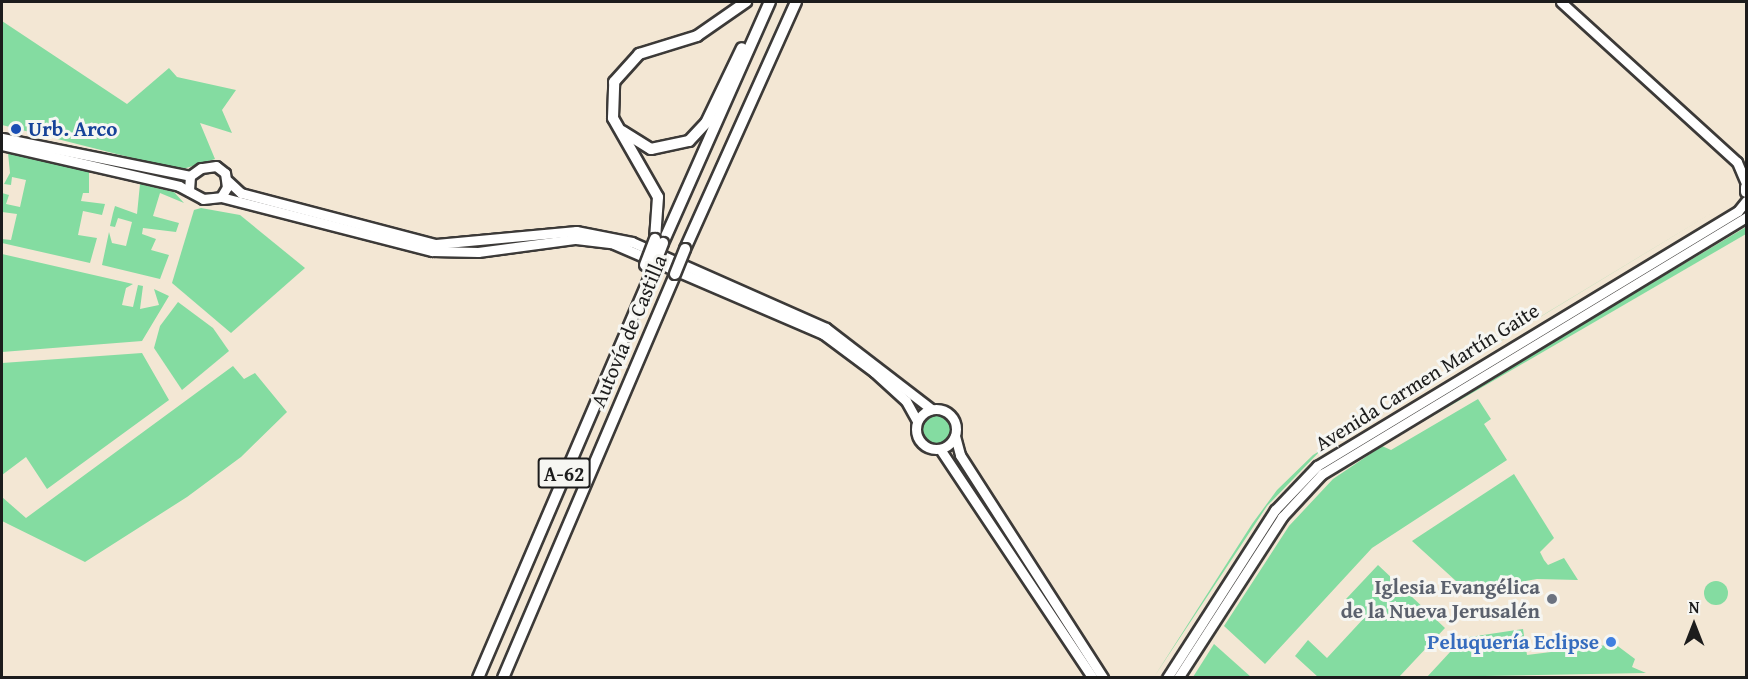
<!DOCTYPE html>
<meta charset="utf-8">
<style>
body{margin:0}
#map{position:relative;width:1748px;height:679px;overflow:hidden;background:#f3e7d4;font-family:"Gentium Book Plus",serif}
div>[style]{position:absolute}
[style*='--x']{left:calc(var(--x)*1px);top:calc(var(--y)*1px);width:calc(var(--w)*1px);rotate:calc(var(--a)*1deg)}
.green>*{inset:0;background:#84dca1}
.round{border-radius:50%}
.roads{filter:drop-shadow(2px 0 #3c3a38) drop-shadow(-2px 0 #3c3a38) drop-shadow(0 2px #3c3a38) drop-shadow(0 -2px #3c3a38)}
.major>*{height:9px;margin:-4.5px;padding:0 4.5px;transform-origin:4.5px;border-radius:4.5px;background:#fff}
.major>.ring{margin:-4.5px;padding:0;box-sizing:content-box;background:none;border:9px solid #fff;border-radius:50%}
.highway>*{height:10px;margin:-5px;padding:0 5px;transform-origin:5px;border-radius:5px;background:#fff}
.bridges{filter:drop-shadow(2px 0 #3c3a38) drop-shadow(-2px 0 #3c3a38) drop-shadow(0 2px #3c3a38) drop-shadow(0 -2px #3c3a38)}
.highway-bridge>*{height:10px;margin:-5px;padding:0 5px;transform-origin:5px;border-radius:5px;background:#fff}
.dots>*{width:16px;height:16px;translate:-50% -50%;box-sizing:border-box;border:3px solid #f6f6f2;border-radius:50%}
span{translate:-50% -50%;white-space:nowrap;text-align:center;line-height:1.15;-webkit-text-stroke:6px #f6f6f2;paint-order:stroke}
.shield-label span{padding:2px 4px;background:#f6f6f2;border:2px solid;border-radius:4px;-webkit-text-stroke-width:0}
.shield-label{font-size:20px;color:#1c1c1c;font-weight:700}
.transit-label{font-size:21px;color:#164399;font-weight:700}
.left{translate:0 -50%;text-align:left}
.street-label{font-size:21px;color:#1c1c1c}
.worship-label{font-size:21px;color:#5b616d;font-weight:700}
.right{translate:-100% -50%;text-align:right}
.shop-label{font-size:21px;color:#366cbe;font-weight:700}
.frame{position:absolute;inset:0;border:3px solid #1c1c1c;pointer-events:none}
.north{position:absolute;left:1664px;top:595px;width:60px;height:60px;-webkit-text-stroke:4px #f6f6f2;paint-order:stroke;rotate:0deg;font-size:16px;font-weight:700;line-height:24px;text-align:center;color:#1c1c1c}
.north::after{content:'';display:block;margin:auto;width:21px;height:27px;background:#1c1c1c;clip-path:polygon(50% 0,100% 100%,50% 72%,0 100%)}
</style>
<div id="map">
<div class="green">
<div style="clip-path:polygon(2px 21px,127px 104px,169px 68px,177px 77px,236px 90px,222px 110px,232px 133px,200px 123px,215px 159px,180px 170px,2px 125px)"></div>
<div style="clip-path:polygon(8px 153px,89px 172px,89px 193px,83px 193px,81px 201px,105px 204px,102px 215px,83px 211px,78px 235px,97px 238px,90px 263px,2px 243px,2px 239px,11px 240px,17px 214px,2px 212px,2px 193px,9px 195px,6px 204px,20px 207px,26px 180px,12px 177px,11px 185px,4px 184px,10px 173px)"></div>
<div style="clip-path:polygon(140px 184px,174px 192px,184px 203px,160px 193px,153px 216px,179px 223px,176px 232px,143px 228px,142px 234px,156px 239px,151px 250px,169px 255px,160px 279px,102px 265px,109px 232px,112px 243px,126px 246px,132px 222px,118px 218px,115px 227px,110px 226px,113px 213px,115px 206px,137px 214px)"></div>
<div style="clip-path:polygon(1728px 203px,1322px 449px,1267px 506px,1154px 677px,1252px 524px,1277px 490px,1313px 455px)"></div>
<div style="clip-path:polygon(201px 208px,240px 215px,305px 268px,231px 333px,172px 283px,194px 210px)"></div>
<div style="clip-path:polygon(1746px 227px,1746px 234px,1393px 439px,1394px 436px)"></div>
<div style="clip-path:polygon(2px 254px,133px 284px,126px 288px,122px 305px,133px 307px,138px 285px,143px 286px,140px 309px,159px 305px,154px 289px,169px 296px,142px 341px,2px 352px)"></div>
<div style="clip-path:polygon(178px 302px,213px 328px,229px 351px,182px 390px,154px 348px,160px 326px)"></div>
<div style="clip-path:polygon(142px 353px,169px 400px,47px 489px,26px 457px,2px 475px,2px 363px)"></div>
<div style="clip-path:polygon(233px 366px,244px 379px,255px 373px,287px 412px,241px 457px,187px 497px,85px 562px,2px 521px,2px 497px,26px 518px)"></div>
<div style="clip-path:polygon(1478px 399px,1491px 419px,1484px 424px,1507px 460px,1372px 548px,1265px 664px,1224px 626px,1289px 526px,1333px 479px,1382px 446px,1391px 450px)"></div>
<div class="round" style="left:921px;top:414px;width:30px;height:30px"></div>
<div style="clip-path:polygon(1514px 474px,1554px 538px,1540px 552px,1544px 560px,1548px 565px,1564px 558px,1578px 580px,1537px 579px,1467px 591px,1412px 541px)"></div>
<div style="clip-path:polygon(1378px 565px,1445px 628px,1399px 677px,1318px 677px,1295px 656px,1308px 640px,1327px 658px,1365px 617px,1346px 599px)"></div>
<div class="round" style="left:1704px;top:581px;width:24px;height:24px"></div>
<div style="clip-path:polygon(1523px 629px,1527px 655px,1615px 644px,1635px 659px,1632px 667px,1646px 673px,1427px 677px,1463px 638px)"></div>
<div style="clip-path:polygon(1214px 644px,1251px 677px,1193px 677px)"></div>
</div>
<div class="roads">
<div class="major">
<div style="--x:1561;--y:2;--w:238;--a:42.3"></div>
<div style="--x:1737;--y:162;--w:23;--a:67"></div>
<div style="--x:2;--y:138;--w:192;--a:11.4"></div>
<div style="--x:2;--y:145;--w:182;--a:13"></div>
<div style="--x:179;--y:186;--w:27;--a:28"></div>
<div style="--x:203;--y:199;--w:18;--a:-6"></div>
<div style="--x:221;--y:197;--w:12;--a:-59"></div>
<div style="--x:227;--y:187;--w:14;--a:-98"></div>
<div style="--x:225;--y:173;--w:11;--a:-142"></div>
<div style="--x:216;--y:166;--w:15;--a:172"></div>
<div style="--x:201;--y:168;--w:14;--a:144"></div>
<div style="--x:190;--y:176;--w:15;--a:94"></div>
<div style="--x:228;--y:181;--w:18;--a:43"></div>
<div style="--x:241;--y:193;--w:202;--a:14.7"></div>
<div style="--x:436;--y:244;--w:141;--a:-5.3"></div>
<div style="--x:576;--y:231;--w:57;--a:11.1"></div>
<div style="--x:632;--y:242;--w:212;--a:23.9"></div>
<div style="--x:826;--y:328;--w:133;--a:37.6"></div>
<div style="--x:221;--y:197;--w:218;--a:14.4"></div>
<div style="--x:432;--y:251;--w:46;--a:1.2"></div>
<div style="--x:478;--y:252;--w:99;--a:-7.6"></div>
<div style="--x:576;--y:239;--w:38;--a:7"></div>
<div style="--x:614;--y:244;--w:228;--a:23.3"></div>
<div style="--x:823;--y:334;--w:64;--a:36.7"></div>
<div style="--x:874;--y:372;--w:43;--a:42.2"></div>
<div style="--x:906;--y:401;--w:23;--a:61"></div>
<div class="ring" style="left:916px;top:409px;width:31px;height:31px"></div>
<div style="--x:955;--y:436;--w:20;--a:75"></div>
<div style="--x:960;--y:455;--w:265;--a:57.3"></div>
<div style="--x:940;--y:449;--w:275;--a:56.3"></div>
<div style="--x:1167;--y:678;--w:200;--a:-57.3"></div>
<div style="--x:1275;--y:510;--w:61;--a:-46.3"></div>
<div style="--x:1317;--y:466;--w:492;--a:-31.2"></div>
<div style="--x:1738;--y:211;--w:13;--a:-51"></div>
<div style="--x:1178;--y:678;--w:192;--a:-57.1"></div>
<div style="--x:1282;--y:517;--w:59;--a:-47.1"></div>
<div style="--x:1322;--y:474;--w:496;--a:-31.2"></div>
</div>
<div class="highway">
<div style="--x:622;--y:131;--w:34;--a:32"></div>
<div style="--x:651;--y:149;--w:39;--a:-12"></div>
<div style="--x:689;--y:141;--w:25;--a:-47"></div>
<div style="--x:706;--y:123;--w:83;--a:-64.4"></div>
<div style="--x:1746;--y:187;--w:5;--a:90"></div>
<div style="--x:655;--y:239;--w:42;--a:-85.9"></div>
<div style="--x:658;--y:197;--w:91;--a:-119.7"></div>
<div style="--x:613;--y:118;--w:36;--a:-88"></div>
<div style="--x:614;--y:82;--w:38;--a:-48"></div>
<div style="--x:639;--y:54;--w:61;--a:-17.2"></div>
<div style="--x:697;--y:36;--w:60;--a:-34.8"></div>
<div style="--x:663;--y:243;--w:264;--a:-66.1"></div>
<div style="--x:685;--y:249;--w:271;--a:-65.8"></div>
<div style="--x:478;--y:678;--w:445;--a:-66.8"></div>
<div style="--x:503;--y:678;--w:439;--a:-66.9"></div>
</div>
</div>
<div class="bridges">
<div class="highway-bridge">
<div style="--x:645;--y:265;--w:28;--a:-69"></div>
<div style="--x:653;--y:269;--w:28;--a:-69"></div>
<div style="--x:675;--y:274;--w:27;--a:-68"></div>
</div>
</div>
<div class="dots">
<div style="left:16px;top:129px;background:#1a4fb4"></div>
<div style="left:1552px;top:599px;background:#6b7280"></div>
<div style="left:1611px;top:642px;background:#3f7fe0"></div>
</div>
<div class="shield-label">
<span style="left:564px;top:473px">A-62</span>
</div>
<div class="transit-label">
<span class="left" style="left:28px;top:129px">Urb. Arco</span>
</div>
<div class="street-label">
<span style="left:629px;top:331px;rotate:-67deg">Autovía de Castilla</span>
<span style="left:1427px;top:377px;rotate:-32deg">Avenida Carmen Martín Gaite</span>
</div>
<div class="worship-label">
<span class="right" style="left:1540px;top:599px">Iglesia Evangélica<br>de la Nueva Jerusalén</span>
</div>
<div class="shop-label">
<span class="right" style="left:1599px;top:642px">Peluquería Eclipse</span>
</div>
<div class="frame"></div>
<div class="north">N</div>
</div>
